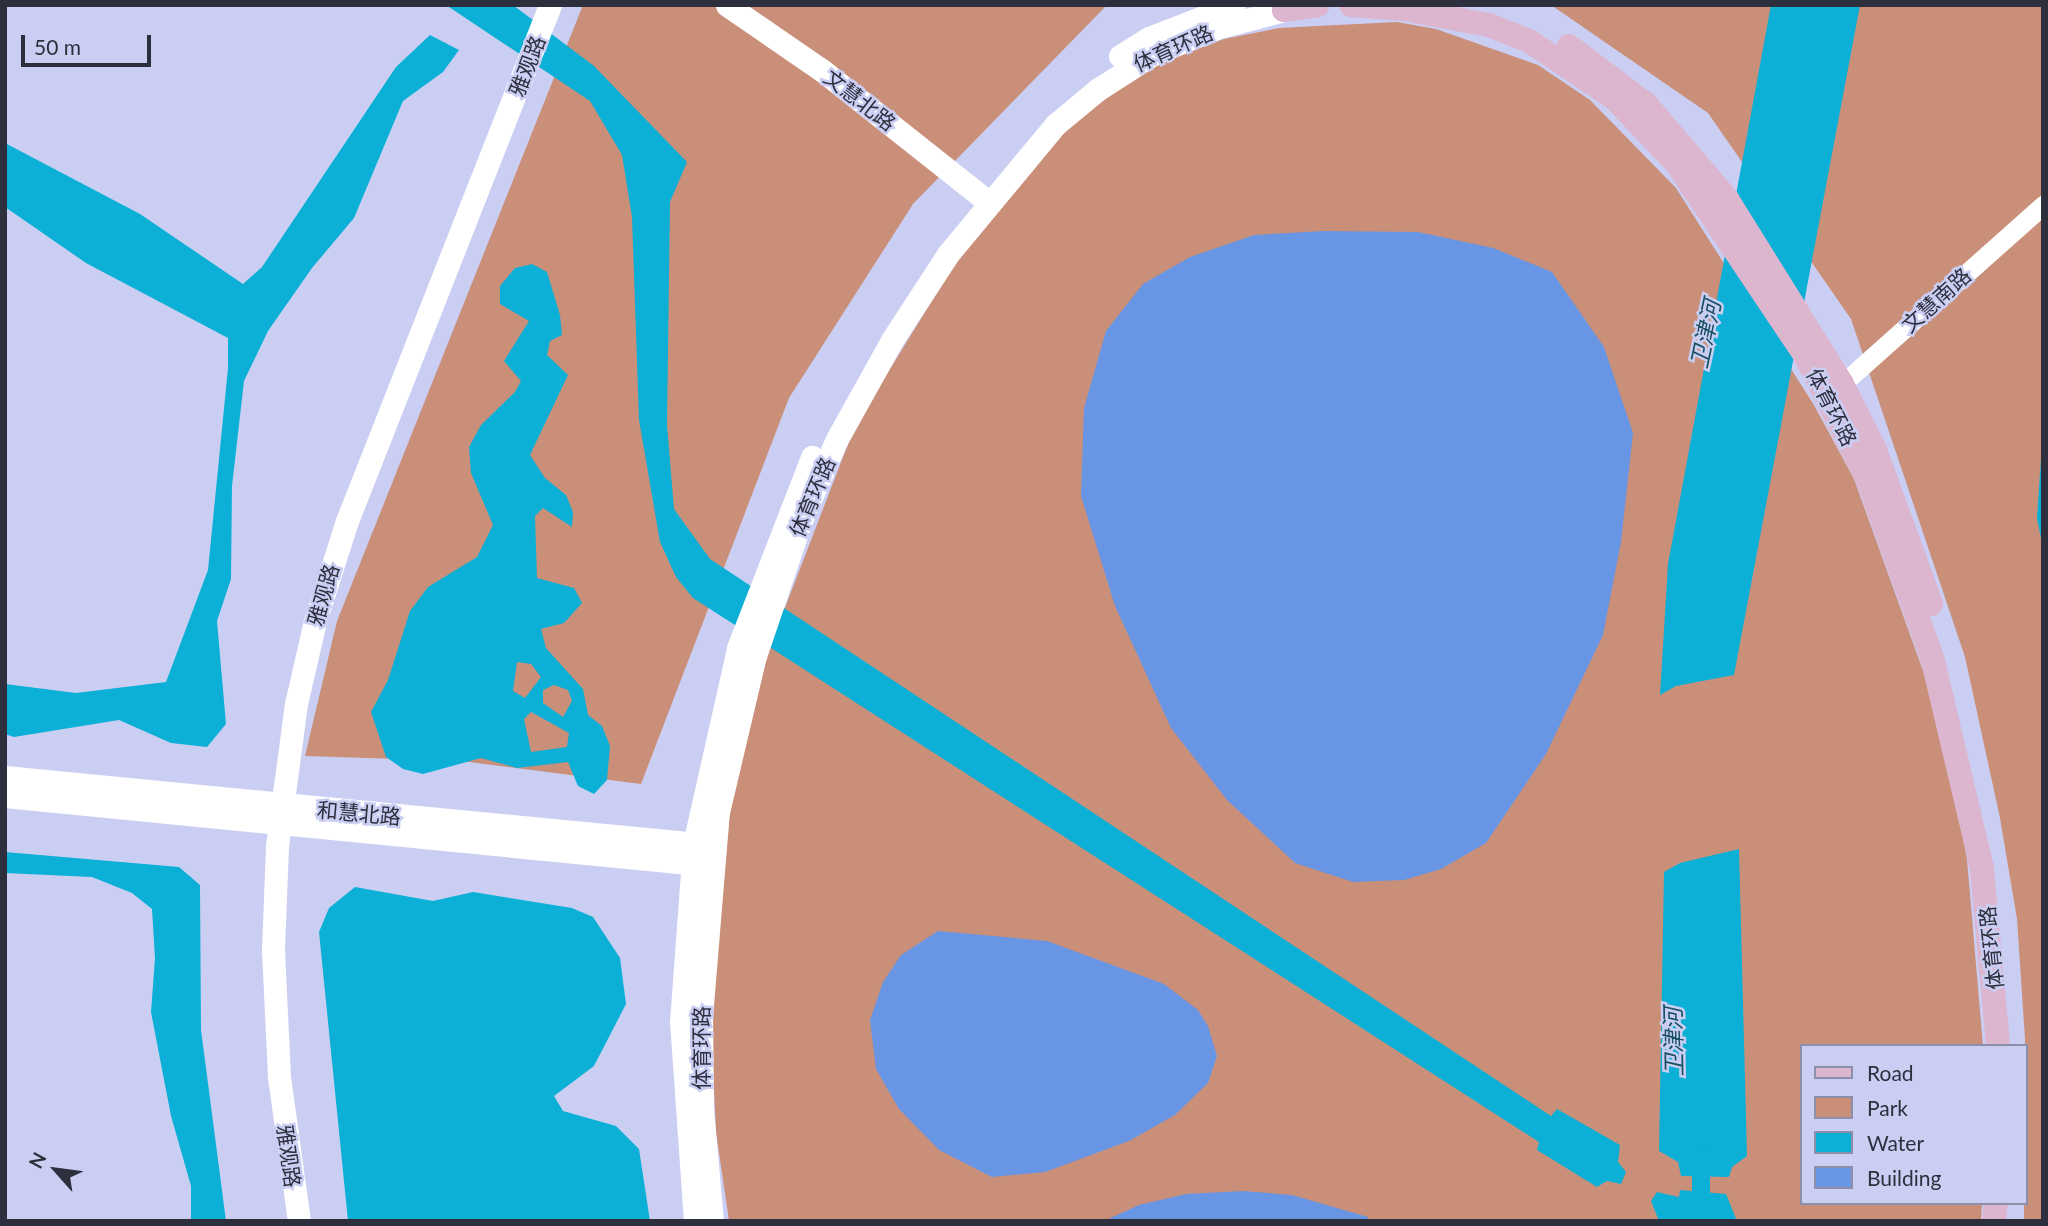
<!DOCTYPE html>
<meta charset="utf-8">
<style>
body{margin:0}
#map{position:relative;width:2048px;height:1226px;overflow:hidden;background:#cbcef3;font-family:Lato,"Noto Sans SC",sans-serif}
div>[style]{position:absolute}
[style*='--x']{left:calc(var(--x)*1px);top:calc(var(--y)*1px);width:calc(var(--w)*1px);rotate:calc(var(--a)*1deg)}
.green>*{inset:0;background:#ca8f79}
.water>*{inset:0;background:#0cb0d6}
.canal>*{height:18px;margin:-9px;padding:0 9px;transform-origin:9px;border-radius:9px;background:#0cb0d6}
.building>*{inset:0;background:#6996e4}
.tertiary>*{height:19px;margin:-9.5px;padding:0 9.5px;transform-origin:9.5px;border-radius:9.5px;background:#fff}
.secondary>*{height:23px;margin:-11.5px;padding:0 11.5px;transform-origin:11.5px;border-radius:11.5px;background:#fff}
.primary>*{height:24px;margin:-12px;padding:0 12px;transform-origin:12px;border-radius:12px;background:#dcb5ce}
span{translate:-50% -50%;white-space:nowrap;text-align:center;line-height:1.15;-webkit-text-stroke:5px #cbcef3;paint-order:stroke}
.street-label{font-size:21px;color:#2e2f3d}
.water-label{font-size:23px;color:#185061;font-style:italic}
.frame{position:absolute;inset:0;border:7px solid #2e2f3d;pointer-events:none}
.legend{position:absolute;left:1800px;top:1044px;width:228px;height:161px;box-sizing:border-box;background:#cbcef3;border:2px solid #8c8eaa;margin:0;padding:9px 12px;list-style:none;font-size:21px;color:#2e2f3d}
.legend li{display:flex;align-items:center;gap:14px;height:35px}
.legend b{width:35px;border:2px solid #8c8eaa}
.north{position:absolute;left:21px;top:1135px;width:70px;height:70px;-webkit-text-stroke:5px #cbcef3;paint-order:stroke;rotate:298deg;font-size:19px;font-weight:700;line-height:28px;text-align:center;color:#2e2f3d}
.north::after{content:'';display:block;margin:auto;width:24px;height:32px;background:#2e2f3d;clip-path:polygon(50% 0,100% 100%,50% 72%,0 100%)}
.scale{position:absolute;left:21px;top:35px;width:130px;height:32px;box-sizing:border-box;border:4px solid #2e2f3d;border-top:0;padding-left:9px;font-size:21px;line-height:24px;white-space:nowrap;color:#2e2f3d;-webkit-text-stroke:5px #cbcef3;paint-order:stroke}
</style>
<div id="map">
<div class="green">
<div style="clip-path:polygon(583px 5px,1107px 5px,913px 204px,789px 398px,641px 784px,461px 761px,305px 756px,337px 621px)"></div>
<div style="clip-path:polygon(1551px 5px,2043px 5px,2043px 1221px,2024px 1221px,2025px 1039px,2017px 919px,2000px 818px,1965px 657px,1851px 319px,1708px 113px)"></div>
<div style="clip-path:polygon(1397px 22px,1436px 29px,1538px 65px,1590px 100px,1676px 188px,1814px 405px,1854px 479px,1926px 679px,1952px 781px,1967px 859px,1983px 1046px,1801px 1046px,1801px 1203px,1982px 1203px,1981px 1221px,729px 1221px,716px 1132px,711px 1024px,731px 800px,761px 670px,855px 426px,965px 247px,1061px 132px,1116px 89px,1167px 60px,1224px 39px,1279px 28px)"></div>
</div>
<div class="water">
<div style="clip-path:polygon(446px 5px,513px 5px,594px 66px,687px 162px,670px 202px,667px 425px,674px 509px,710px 559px,1551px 1116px,1557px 1109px,1620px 1145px,1618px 1162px,1626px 1172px,1621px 1184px,1607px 1181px,1597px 1187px,1537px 1150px,1539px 1142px,693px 598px,676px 577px,660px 542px,639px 420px,632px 217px,622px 155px,590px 101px)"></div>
<div style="clip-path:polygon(1771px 5px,1860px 5px,1734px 675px,1676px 686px,1660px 695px,1668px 564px)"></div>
<div style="clip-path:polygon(430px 35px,459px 50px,443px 72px,403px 101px,354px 218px,312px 268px,268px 331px,244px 381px,232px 486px,231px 579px,217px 621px,226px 724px,207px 747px,171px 743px,119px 720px,14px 737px,5px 734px,5px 684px,76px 693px,166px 682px,208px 570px,228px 368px,228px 338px,86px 263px,5px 207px,5px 143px,140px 214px,243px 284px,262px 267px,396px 67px)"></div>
<div style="clip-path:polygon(evenodd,532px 264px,547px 272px,560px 315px,562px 335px,550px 341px,547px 355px,568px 375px,530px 455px,545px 478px,566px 495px,573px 512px,572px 527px,543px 508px,535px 516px,537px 578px,574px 588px,582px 603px,564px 623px,541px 629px,546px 648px,583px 689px,588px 715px,602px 726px,610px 746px,607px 780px,594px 794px,578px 786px,568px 762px,517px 768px,481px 758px,423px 774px,403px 769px,386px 757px,371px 712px,388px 680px,410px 611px,428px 587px,477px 557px,493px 525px,471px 473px,469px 447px,481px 425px,515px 392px,521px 381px,504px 361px,529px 321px,500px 304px,500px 286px,515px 268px,532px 264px,517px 662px,531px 664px,541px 677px,525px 698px,513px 691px,517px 662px,532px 264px,554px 685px,568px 690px,572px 701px,563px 717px,543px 703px,543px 690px,554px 685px,532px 264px,531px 712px,569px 733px,567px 747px,531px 752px,524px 719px,531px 712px)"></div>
<div style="clip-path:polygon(2043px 429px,2043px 549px,2037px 518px)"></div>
<div style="clip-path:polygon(1739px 849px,1747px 1156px,1732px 1167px,1729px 1177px,1681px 1176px,1678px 1162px,1659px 1151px,1664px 872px,1680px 863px)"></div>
<div style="clip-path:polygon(5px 852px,179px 867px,200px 885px,201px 1030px,226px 1221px,191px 1221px,191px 1186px,171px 1116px,151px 1012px,155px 958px,152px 909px,132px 893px,92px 877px,5px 873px)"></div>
<div style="clip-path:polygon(355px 887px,433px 901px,473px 892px,572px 908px,593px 917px,620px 958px,626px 1004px,594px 1066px,554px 1096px,563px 1111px,616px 1126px,639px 1149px,650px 1221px,348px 1221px,319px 932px,329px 908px)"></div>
<div style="clip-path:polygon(1680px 1190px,1726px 1194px,1737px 1221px,1659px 1221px,1651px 1201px,1657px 1192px,1679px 1197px)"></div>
</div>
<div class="canal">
<div style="--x:1701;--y:1221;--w:67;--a:-90"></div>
</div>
<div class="building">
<div style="clip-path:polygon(1324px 231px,1418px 232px,1493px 248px,1552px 272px,1604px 347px,1633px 433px,1621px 542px,1603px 635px,1546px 754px,1486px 843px,1441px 869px,1404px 880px,1353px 882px,1295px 863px,1227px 800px,1171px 728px,1115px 606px,1081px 496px,1084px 408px,1106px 331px,1143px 284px,1190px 257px,1254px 235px)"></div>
<div style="clip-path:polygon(938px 931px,1047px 941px,1164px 984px,1198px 1010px,1208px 1026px,1217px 1056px,1208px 1083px,1175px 1115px,1129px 1141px,1045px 1172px,992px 1177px,939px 1150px,899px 1109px,876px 1069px,870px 1020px,883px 982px,901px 955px)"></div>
<div style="clip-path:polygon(1243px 1191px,1292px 1195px,1368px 1217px,1367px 1221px,1104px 1221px,1139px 1205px,1186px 1194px)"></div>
</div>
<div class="tertiary">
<div style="--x:1832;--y:393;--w:283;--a:-41.7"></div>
</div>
<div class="secondary">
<div style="--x:727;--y:5;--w:116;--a:34.5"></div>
<div style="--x:823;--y:71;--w:211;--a:38.4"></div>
<div style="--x:1120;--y:56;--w:34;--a:-32"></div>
<div style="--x:1149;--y:38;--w:91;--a:-21.2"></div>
<div style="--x:5;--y:777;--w:707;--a:5.52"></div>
<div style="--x:5;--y:796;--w:705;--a:5.61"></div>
<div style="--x:299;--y:1221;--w:145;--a:-97.9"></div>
<div style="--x:279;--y:1077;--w:127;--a:-92.7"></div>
<div style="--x:273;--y:950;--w:104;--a:-87.8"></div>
<div style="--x:277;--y:846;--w:143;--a:-82.4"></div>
<div style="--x:296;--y:704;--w:85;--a:-77.1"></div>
<div style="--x:315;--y:621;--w:105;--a:-72.3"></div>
<div style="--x:347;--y:521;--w:554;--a:-68.52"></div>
<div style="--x:695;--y:1221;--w:199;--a:-94"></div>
<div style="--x:681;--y:1022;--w:178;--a:-85.8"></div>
<div style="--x:694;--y:844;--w:201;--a:-77.3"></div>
<div style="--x:738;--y:648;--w:205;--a:-68.8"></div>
<div style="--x:712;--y:1221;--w:113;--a:-95.1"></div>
<div style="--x:702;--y:1108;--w:91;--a:-90.6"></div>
<div style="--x:701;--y:1017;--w:206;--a:-85.3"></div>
<div style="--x:718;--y:812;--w:160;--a:-76.7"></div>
<div style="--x:755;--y:656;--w:146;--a:-71.2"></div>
<div style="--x:802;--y:518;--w:86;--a:-66.1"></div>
<div style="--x:837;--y:439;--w:113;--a:-60.9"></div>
<div style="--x:892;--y:340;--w:103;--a:-56.9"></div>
<div style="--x:948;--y:254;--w:168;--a:-50.3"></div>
<div style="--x:1055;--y:125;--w:55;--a:-39.8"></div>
<div style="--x:1097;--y:90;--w:67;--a:-32.7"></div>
<div style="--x:1153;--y:54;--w:68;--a:-22.4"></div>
<div style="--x:1216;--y:28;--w:70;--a:-14.8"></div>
</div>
<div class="primary">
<div style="--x:1284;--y:5;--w:5;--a:90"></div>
<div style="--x:1284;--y:10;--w:34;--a:-8"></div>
<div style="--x:1351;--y:5;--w:53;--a:4.3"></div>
<div style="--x:1404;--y:9;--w:86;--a:10.7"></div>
<div style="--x:1489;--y:25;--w:43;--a:21.8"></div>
<div style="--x:1529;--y:41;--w:102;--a:33.8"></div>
<div style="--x:1614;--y:98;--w:91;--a:46.3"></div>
<div style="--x:1677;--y:164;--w:230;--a:56.2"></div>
<div style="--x:1805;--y:355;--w:140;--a:63.3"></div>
<div style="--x:1868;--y:480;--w:192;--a:70.2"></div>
<div style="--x:1933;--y:661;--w:214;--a:76.7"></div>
<div style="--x:1982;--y:869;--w:178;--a:84.8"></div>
<div style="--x:1569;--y:46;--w:96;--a:37"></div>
<div style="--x:1646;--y:104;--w:125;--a:49.5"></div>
<div style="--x:1727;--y:199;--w:218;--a:58.1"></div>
<div style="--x:1842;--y:384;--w:74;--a:63.4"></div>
<div style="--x:1875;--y:450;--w:164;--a:70"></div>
<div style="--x:1994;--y:1221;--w:18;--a:-84"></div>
</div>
<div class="street-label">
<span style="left:1173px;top:48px;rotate:-24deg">体育环路</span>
<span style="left:527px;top:66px;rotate:-69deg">雅观路</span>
<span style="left:860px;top:100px;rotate:38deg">文慧北路</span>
<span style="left:1936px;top:300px;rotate:-42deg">文慧南路</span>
<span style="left:1832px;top:407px;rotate:63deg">体育环路</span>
<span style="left:812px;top:497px;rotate:-67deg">体育环路</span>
<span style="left:323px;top:595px;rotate:-74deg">雅观路</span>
<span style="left:359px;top:813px;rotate:5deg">和慧北路</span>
<span style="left:1991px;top:948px;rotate:-96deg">体育环路</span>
<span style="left:701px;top:1048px;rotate:-90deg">体育环路</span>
<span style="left:289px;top:1156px;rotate:82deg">雅观路</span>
</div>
<div class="water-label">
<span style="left:1705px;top:334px;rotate:-78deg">卫津河</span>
<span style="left:1673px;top:1042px;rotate:-91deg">卫津河</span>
</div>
<div class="frame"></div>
<ul class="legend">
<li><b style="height:9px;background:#dcb5ce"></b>Road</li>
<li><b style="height:19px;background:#ca8f79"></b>Park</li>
<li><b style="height:19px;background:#0cb0d6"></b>Water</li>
<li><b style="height:19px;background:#6996e4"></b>Building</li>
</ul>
<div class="north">N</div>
<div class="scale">50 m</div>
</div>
